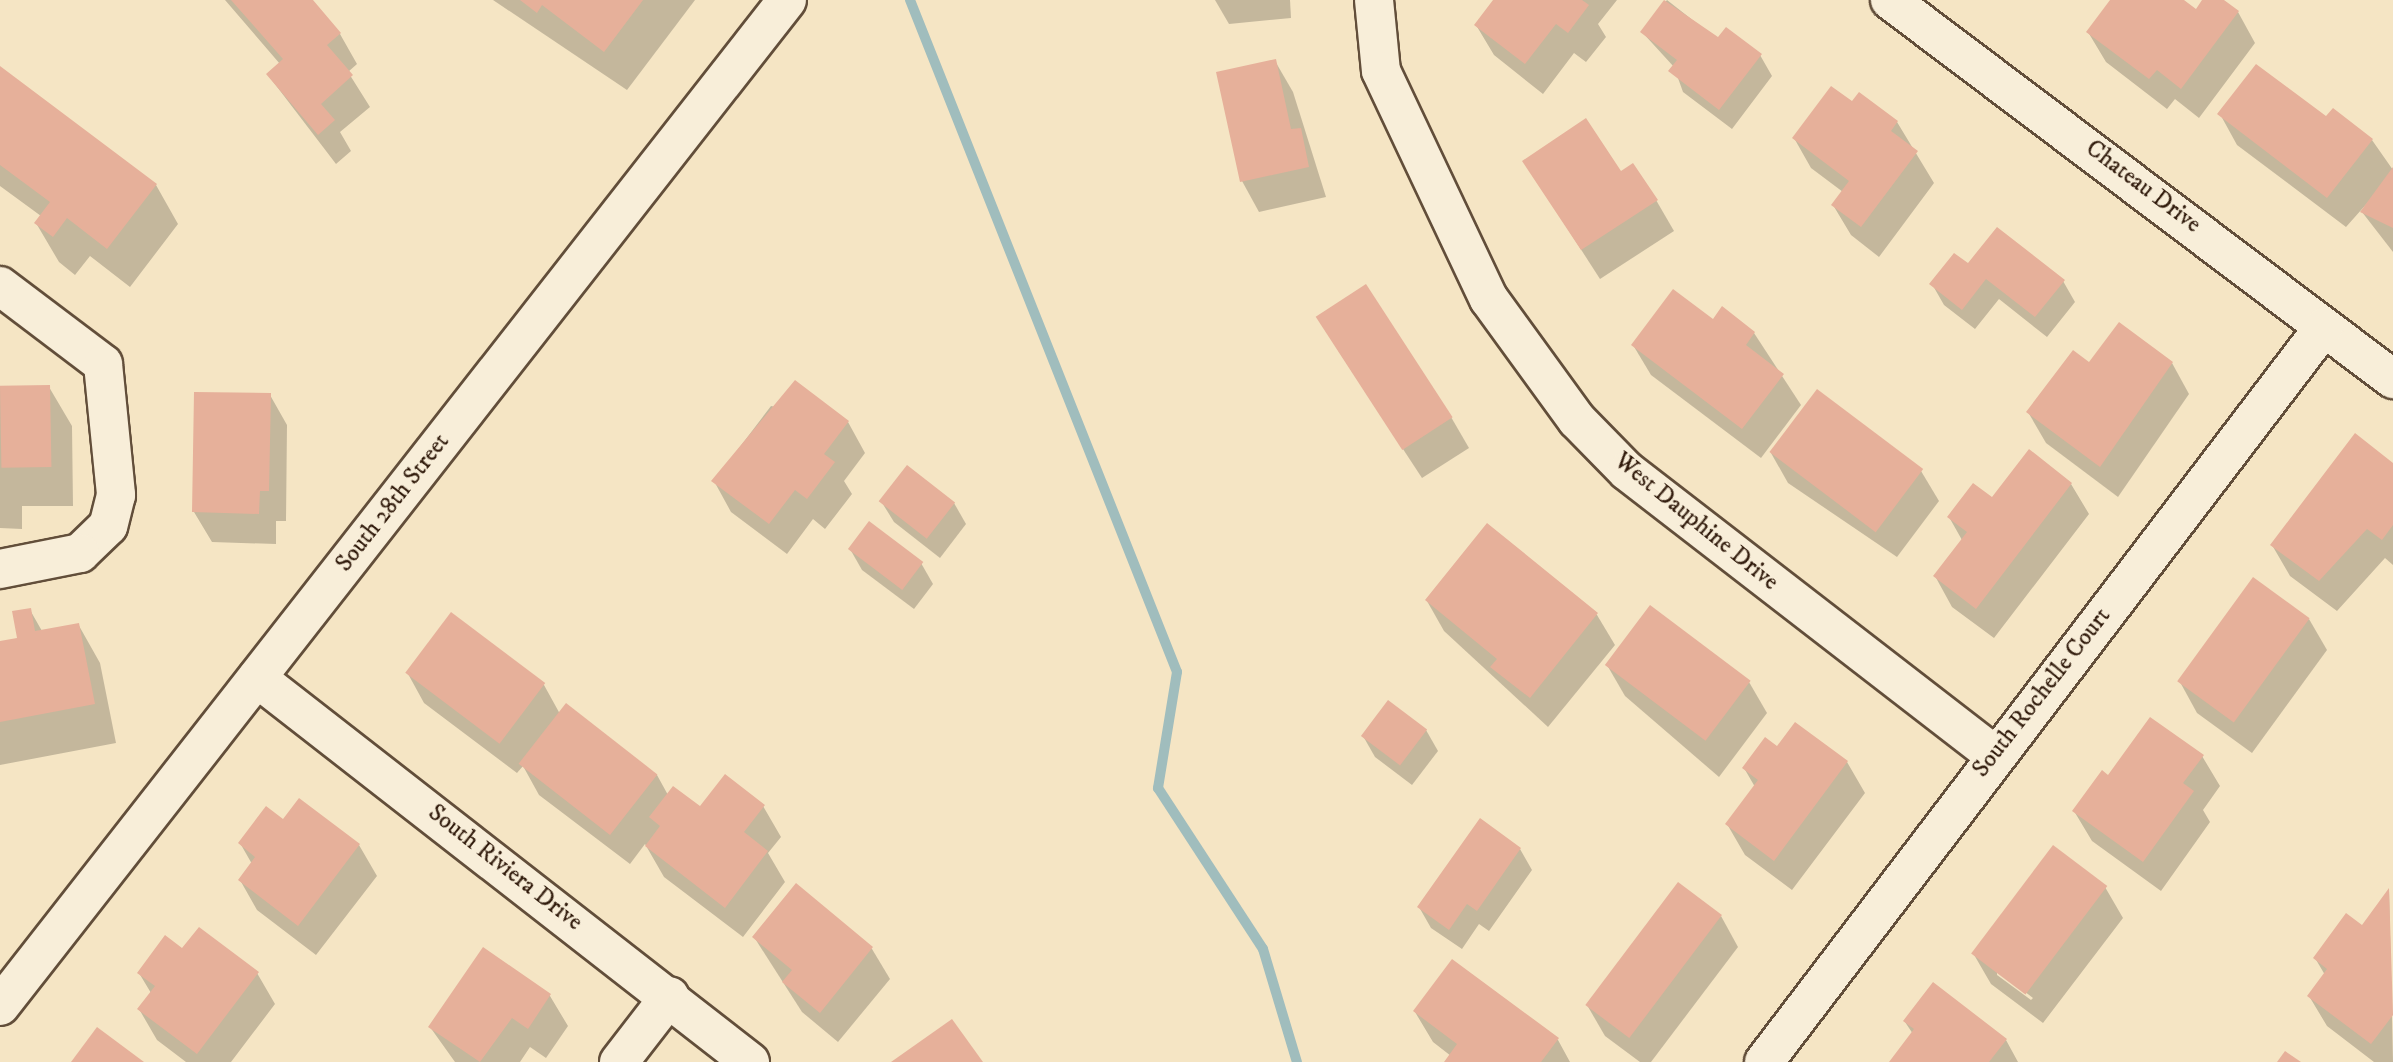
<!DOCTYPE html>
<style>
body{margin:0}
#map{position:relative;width:2393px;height:1062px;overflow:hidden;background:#f5e5c4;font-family:"IM FELL DW Pica",serif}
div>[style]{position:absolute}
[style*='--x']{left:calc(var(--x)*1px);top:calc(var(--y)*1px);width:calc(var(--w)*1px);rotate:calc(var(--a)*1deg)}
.shadow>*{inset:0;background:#0003}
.stream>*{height:10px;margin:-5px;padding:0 5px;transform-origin:5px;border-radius:5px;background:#a0bdbd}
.building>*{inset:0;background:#e6b09a;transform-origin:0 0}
.roads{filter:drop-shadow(2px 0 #624e3a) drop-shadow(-2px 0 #624e3a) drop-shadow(0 2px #624e3a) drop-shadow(0 -2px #624e3a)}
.minor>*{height:38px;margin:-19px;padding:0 19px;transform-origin:19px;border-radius:19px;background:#f8eed9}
span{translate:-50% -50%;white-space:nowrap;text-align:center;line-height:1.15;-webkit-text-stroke:5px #f8eed9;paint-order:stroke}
.street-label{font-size:24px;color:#311b0c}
</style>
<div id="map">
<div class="shadow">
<div style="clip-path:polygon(225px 0,310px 0,340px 34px,357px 64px,348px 72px,370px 107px,340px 132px,351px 151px,336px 164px,268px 75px,280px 64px)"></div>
<div style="clip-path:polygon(493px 0,695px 0,627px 90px)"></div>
<div style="clip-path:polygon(1215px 0,1290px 0,1291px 18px,1229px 24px)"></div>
<div style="clip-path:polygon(1495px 0,1617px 0,1598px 24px,1606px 37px,1586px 62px,1574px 53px,1543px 94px,1494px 55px,1476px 25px)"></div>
<div style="clip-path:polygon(1667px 0,1718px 40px,1760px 55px,1772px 76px,1732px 129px,1683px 92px,1674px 67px,1642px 32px)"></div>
<div style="clip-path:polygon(2112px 0,2181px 0,2196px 11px,2204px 0,2221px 0,2238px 12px,2255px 43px,2199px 118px,2175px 99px,2167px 109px,2106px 62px,2088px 32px)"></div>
<div style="clip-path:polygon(1275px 61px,1293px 92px,1326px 197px,1259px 212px,1242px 181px)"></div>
<div style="clip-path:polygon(0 68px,156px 185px,178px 224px,130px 287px,90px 256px,75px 275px,59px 262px,36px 223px,41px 216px,0 186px)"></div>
<div style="clip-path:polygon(1852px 104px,1897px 122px,1934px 183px,1879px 257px,1851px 235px,1833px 205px,1843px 192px,1811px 168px,1794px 138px)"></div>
<div style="clip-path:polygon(2220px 114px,2326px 119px,2372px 140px,2393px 170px,2393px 252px,2362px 212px,2378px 191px,2346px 227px,2237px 145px)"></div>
<div style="clip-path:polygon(1524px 161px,1620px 174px,1656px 200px,1674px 231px,1600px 279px)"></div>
<div style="clip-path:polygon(1968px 266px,2063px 281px,2075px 302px,2047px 337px,1999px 299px,1975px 329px,1944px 305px,1932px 284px)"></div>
<div style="clip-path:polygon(1713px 322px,1754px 333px,1801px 405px,1761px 458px,1651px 375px,1633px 345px)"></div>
<div style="clip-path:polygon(1336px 347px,1451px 417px,1469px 448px,1422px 478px)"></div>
<div style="clip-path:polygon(2172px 363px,2189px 394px,2118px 497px,2046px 443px,2028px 412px)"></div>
<div style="clip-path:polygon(0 387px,49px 387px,72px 426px,73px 506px,22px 506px,22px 529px,0 528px)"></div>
<div style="clip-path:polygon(270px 395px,287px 425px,286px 521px,276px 521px,276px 544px,212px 542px,194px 512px)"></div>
<div style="clip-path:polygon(771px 406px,848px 422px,865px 453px,844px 481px,852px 494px,825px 529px,813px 519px,787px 554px,731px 512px,714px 481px)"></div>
<div style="clip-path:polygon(1771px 453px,1921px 471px,1939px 501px,1897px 557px,1788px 483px)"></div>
<div style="clip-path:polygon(2393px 465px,2393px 565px,2385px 558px,2337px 611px,2290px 576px,2272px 545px)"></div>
<div style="clip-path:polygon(2071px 484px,2089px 514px,1994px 638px,1952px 607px,1935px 576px,1962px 540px,1949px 517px,1992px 500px)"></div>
<div style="clip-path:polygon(881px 501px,954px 503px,966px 524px,940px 558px,894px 522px)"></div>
<div style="clip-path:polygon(1488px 526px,1597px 615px,1615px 645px,1548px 727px,1444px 631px,1427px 601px)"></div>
<div style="clip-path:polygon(850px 549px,921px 563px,933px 584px,914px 609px,862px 570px)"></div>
<div style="clip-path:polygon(30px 610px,42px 631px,78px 624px,100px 663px,116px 743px,0 765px,0 643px,19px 639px)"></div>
<div style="clip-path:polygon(2309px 619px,2327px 650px,2252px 753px,2197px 713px,2180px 682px)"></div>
<div style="clip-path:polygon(1607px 665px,1749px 682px,1767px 713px,1719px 777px,1625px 696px)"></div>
<div style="clip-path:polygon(407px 672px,544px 685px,560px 714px,657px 775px,668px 795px,701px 809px,763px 806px,781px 837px,768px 853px,785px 882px,743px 937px,664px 877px,645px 844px,630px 864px,539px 795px,523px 766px,517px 773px,424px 703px)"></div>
<div style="clip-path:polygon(1426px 730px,1438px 751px,1412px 785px,1375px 757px,1363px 736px)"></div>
<div style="clip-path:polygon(1778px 749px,1847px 762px,1865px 793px,1792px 890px,1745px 855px,1727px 824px,1755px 787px,1744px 768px)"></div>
<div style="clip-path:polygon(2202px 756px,2220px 786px,2203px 810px,2210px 822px,2161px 891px,2092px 841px,2074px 811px,2109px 777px)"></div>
<div style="clip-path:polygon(284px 821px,359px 845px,377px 876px,316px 955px,257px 910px,240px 880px,252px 864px,240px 843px)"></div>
<div style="clip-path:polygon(1520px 849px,1532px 870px,1489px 931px,1479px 924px,1462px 949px,1431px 928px,1419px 907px)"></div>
<div style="clip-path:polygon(796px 886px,872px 949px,890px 979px,838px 1042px,802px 1012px,754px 937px)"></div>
<div style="clip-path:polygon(evenodd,2105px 887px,2123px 918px,2043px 1023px,1991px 984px,1973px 953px,2105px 887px,1997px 970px,2033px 998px,2031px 1000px,1997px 975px,1997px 970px)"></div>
<div style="clip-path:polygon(2389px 890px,2393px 1062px,2374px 1062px,2327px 1026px,2309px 996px,2325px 975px,2315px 958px,2362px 927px)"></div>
<div style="clip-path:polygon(1721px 916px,1738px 947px,1651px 1062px,1640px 1062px,1605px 1036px,1587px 1005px)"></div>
<div style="clip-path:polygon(483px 949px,550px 996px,568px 1026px,546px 1058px,530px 1047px,520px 1062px,455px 1062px,430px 1027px)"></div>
<div style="clip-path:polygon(183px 951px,257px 973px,275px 1004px,231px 1062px,186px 1062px,157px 1040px,139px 1009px,151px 993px,139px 973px)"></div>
<div style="clip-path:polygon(1415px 1012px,1558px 1040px,1570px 1062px,1446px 1062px,1451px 1056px,1433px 1042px)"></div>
<div style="clip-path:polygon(1905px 1022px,2006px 1040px,2018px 1062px,1891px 1062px,1913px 1034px)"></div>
</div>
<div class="stream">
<div style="--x:910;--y:0;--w:723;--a:68.33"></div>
<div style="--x:1177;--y:672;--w:118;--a:99.3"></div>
<div style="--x:1158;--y:788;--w:192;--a:56.9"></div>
<div style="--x:1263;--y:949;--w:118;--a:73.3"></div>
</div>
<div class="building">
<div style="clip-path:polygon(231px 0,313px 0,341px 33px,327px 45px,353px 75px,321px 104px,335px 120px,318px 135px,266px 74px,283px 59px)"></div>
<div style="clip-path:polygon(520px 0,643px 0,604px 52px,542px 5px,537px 13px)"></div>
<div style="clip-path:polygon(1493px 0,1582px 0,1589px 5px,1568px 33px,1556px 24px,1525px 64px,1474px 25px)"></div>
<div style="clip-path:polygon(1664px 0,1718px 37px,1726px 27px,1762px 54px,1719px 110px,1668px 71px,1677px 60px,1640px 32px)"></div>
<div style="clip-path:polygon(2110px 0,2184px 0,2196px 9px,2202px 0,2224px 0,2239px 11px,2181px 89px,2157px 70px,2149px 79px,2086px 32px)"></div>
<div style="clip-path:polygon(1276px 59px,1291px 129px,1301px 128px,1309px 167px,1240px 182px,1216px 72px)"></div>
<div style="clip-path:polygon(2256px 64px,2326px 116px,2333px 108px,2373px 139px,2327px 198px,2217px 114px)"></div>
<div style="clip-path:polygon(0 66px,157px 184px,107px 249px,67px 218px,53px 237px,34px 223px,50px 202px,0 165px)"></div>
<div style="clip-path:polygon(1831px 86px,1852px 101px,1859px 92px,1898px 121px,1891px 131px,1918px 151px,1861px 227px,1831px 205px,1849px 181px,1792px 138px)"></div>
<div style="clip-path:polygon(1586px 118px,1621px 171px,1633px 163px,1658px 200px,1581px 250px,1522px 161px)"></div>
<div style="clip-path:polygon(2393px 167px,2393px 228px,2360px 212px)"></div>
<div style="clip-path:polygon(1997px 227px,2065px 280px,2035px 317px,1986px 279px,1962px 310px,1929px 284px,1954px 253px,1968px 263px)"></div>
<div style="left:1366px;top:284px;width:159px;height:60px;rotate:57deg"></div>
<div style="clip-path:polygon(1673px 289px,1713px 319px,1722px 306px,1755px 332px,1746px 345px,1784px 374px,1742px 429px,1631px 345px)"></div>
<div style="clip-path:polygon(2119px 322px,2173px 362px,2100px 467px,2026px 412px,2073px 350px,2089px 362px)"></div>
<div style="clip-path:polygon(795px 380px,849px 421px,824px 454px,835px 462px,807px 499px,795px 490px,769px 524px,711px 481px)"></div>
<div style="left:50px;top:385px;width:82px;height:50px;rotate:89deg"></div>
<div style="left:1817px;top:389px;width:133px;height:79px;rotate:37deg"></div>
<div style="clip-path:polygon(194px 392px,271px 393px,269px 491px,260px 491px,259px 514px,192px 512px)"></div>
<div style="clip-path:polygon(2355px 433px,2393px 463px,2393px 525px,2382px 540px,2367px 529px,2319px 581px,2270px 545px)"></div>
<div style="clip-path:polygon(2029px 449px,2072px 483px,1976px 609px,1933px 576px,1967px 532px,1947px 517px,1973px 483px,1992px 497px)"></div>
<div style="left:907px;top:465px;width:61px;height:46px;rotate:38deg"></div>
<div style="left:869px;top:521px;width:68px;height:35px;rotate:37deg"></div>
<div style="clip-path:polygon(1487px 523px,1598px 613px,1530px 698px,1490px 667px,1497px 659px,1425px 600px)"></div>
<div style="left:2253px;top:577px;width:70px;height:129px;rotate:36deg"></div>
<div style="left:1650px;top:605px;width:126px;height:75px;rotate:37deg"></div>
<div style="clip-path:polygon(31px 608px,35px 631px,79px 623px,95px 704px,0 722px,0 641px,17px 638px,12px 611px)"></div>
<div style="left:451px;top:612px;width:118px;height:76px;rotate:37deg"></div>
<div style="left:1388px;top:700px;width:49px;height:45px;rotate:37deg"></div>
<div style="left:566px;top:703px;width:116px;height:77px;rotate:38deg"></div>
<div style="clip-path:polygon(2150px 717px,2204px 755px,2183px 783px,2194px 791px,2143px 862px,2072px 811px,2102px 770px,2108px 775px)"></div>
<div style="clip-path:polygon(1795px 722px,1848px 761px,1774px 861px,1725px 824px,1758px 780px,1742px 768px,1765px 737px,1777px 746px)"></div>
<div style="clip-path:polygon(725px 774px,765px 805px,744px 832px,768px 851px,725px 908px,645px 846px,660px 826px,649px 817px,673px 786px,700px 806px)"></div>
<div style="clip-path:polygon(299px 798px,360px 844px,298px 926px,238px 880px,255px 857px,238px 843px,266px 806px,283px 819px)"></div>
<div style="clip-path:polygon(1480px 818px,1521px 848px,1477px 911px,1467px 904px,1449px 930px,1417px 907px)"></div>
<div style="left:2053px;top:845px;width:68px;height:136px;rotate:37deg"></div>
<div style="left:1678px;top:882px;width:55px;height:154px;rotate:37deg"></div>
<div style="clip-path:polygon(796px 883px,873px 947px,820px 1013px,782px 982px,792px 970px,752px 937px)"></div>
<div style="clip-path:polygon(2389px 888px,2393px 1015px,2371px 1044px,2307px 996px,2327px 969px,2313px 958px,2346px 913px,2362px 925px)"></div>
<div style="clip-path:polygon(199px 927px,259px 972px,197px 1054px,137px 1009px,155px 986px,137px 973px,165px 935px,182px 948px)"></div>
<div style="clip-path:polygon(483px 947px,551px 994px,528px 1029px,512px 1018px,480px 1062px,428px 1027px)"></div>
<div style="clip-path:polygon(1452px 959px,1559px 1038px,1541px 1062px,1444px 1062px,1457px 1044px,1413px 1011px)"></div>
<div style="clip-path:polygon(1933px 982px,2007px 1039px,1989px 1062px,1889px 1062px,1914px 1029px,1903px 1021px)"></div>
<div style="clip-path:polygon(952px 1019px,983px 1062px,891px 1062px)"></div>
<div style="clip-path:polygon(97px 1027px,144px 1062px,71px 1062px)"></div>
<div style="clip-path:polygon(2285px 1051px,2301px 1062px,2277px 1062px)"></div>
</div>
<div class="roads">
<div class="minor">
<div style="--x:1374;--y:0;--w:71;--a:84.4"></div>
<div style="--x:1381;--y:71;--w:252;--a:64.7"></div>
<div style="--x:1489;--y:299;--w:150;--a:54"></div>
<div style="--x:1577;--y:420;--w:71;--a:45.6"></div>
<div style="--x:1627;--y:471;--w:464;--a:37.7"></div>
<div style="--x:1890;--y:0;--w:630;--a:37"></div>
<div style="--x:0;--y:286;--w:129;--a:37.1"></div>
<div style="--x:103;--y:364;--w:132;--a:84.3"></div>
<div style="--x:116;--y:495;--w:32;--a:104"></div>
<div style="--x:108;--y:526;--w:39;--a:136"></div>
<div style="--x:80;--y:553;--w:82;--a:168.7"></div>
<div style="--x:257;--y:678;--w:625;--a:37.92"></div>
<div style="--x:0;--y:1006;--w:1277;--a:-51.96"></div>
<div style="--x:619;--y:1062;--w:83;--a:-52.3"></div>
<div style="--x:1764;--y:1062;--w:924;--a:-52.7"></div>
</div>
</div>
<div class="street-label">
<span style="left:2143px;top:187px;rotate:37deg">Chateau Drive</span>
<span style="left:393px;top:503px;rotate:-52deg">South 28th Street</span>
<span style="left:1696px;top:522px;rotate:39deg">West Dauphine Drive</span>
<span style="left:2042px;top:693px;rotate:-52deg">South Rochelle Court</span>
<span style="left:505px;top:868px;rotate:38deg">South Riviera Drive</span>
</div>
</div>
